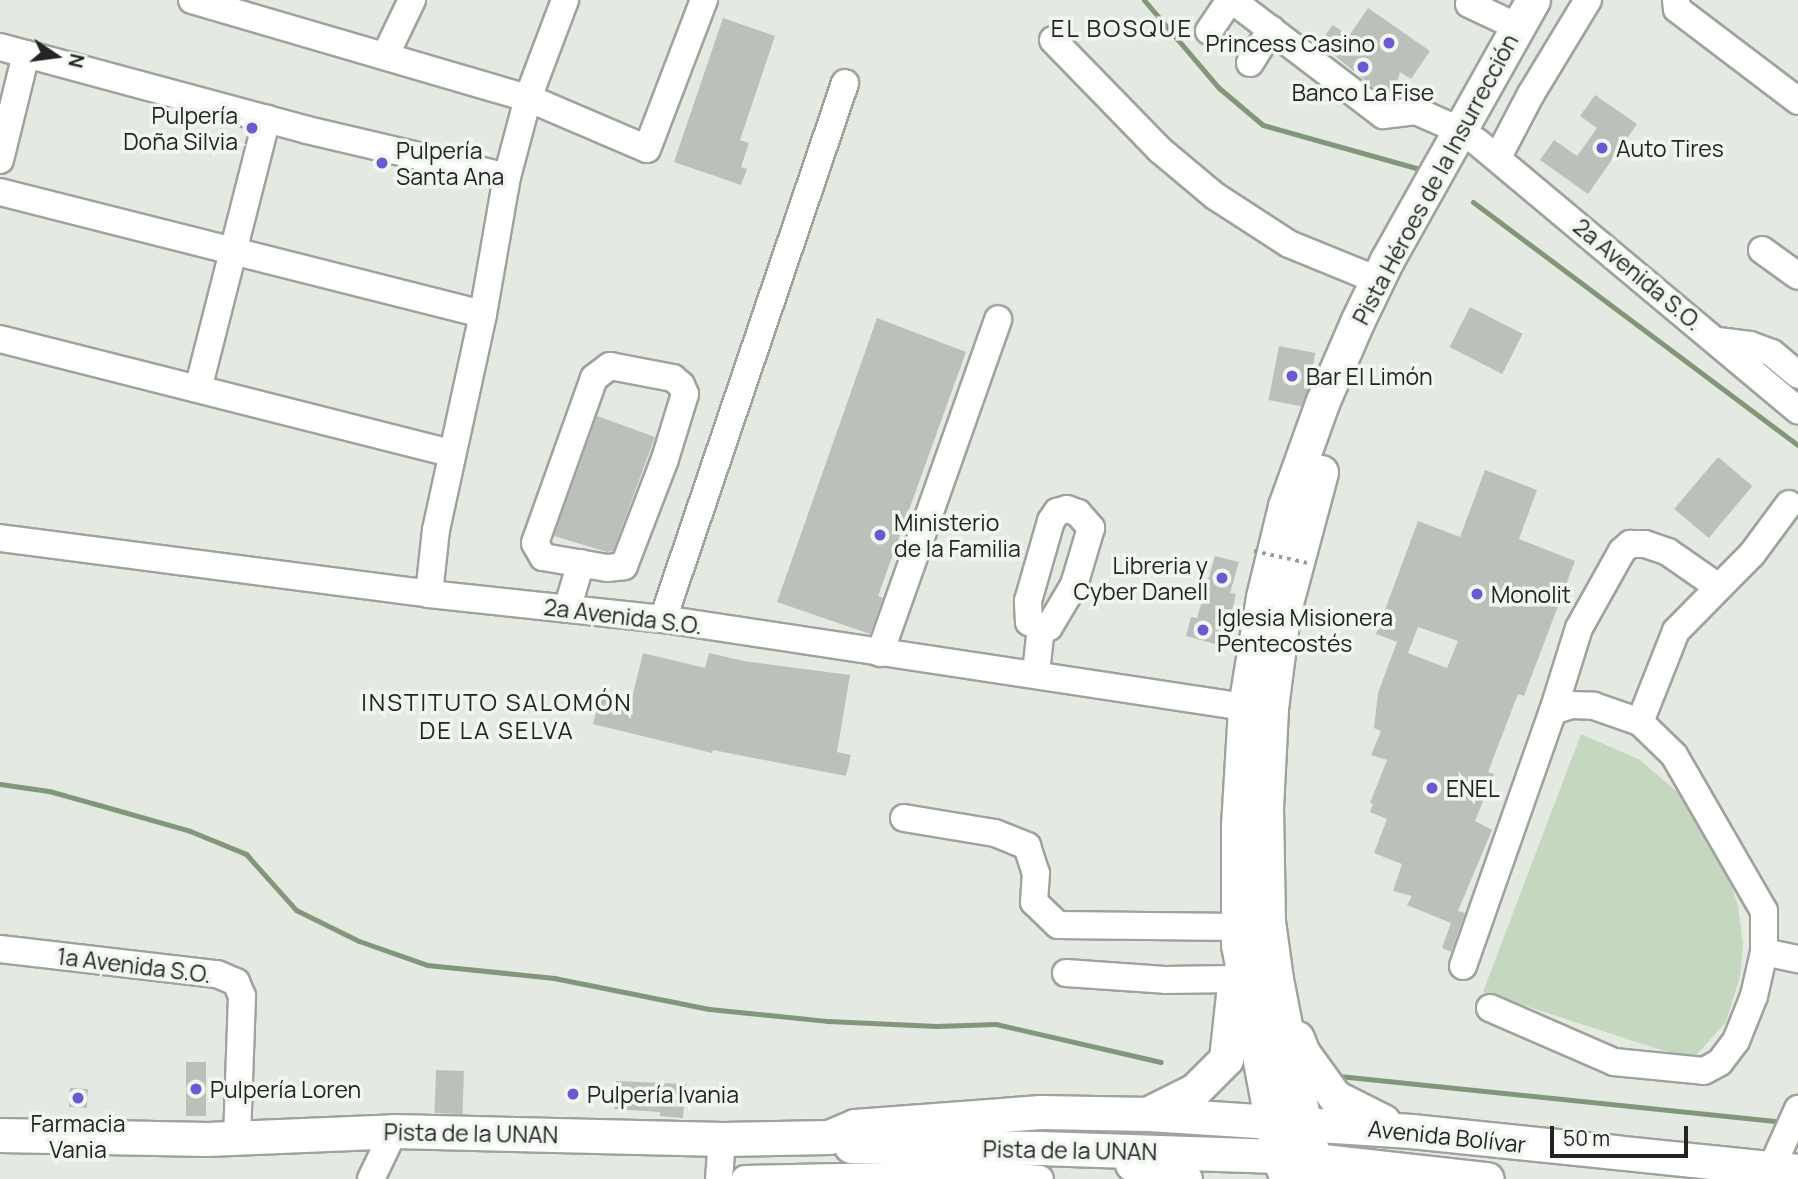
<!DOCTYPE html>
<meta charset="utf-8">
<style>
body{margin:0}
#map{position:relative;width:1798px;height:1179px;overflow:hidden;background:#e4e9e2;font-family:Manrope,sans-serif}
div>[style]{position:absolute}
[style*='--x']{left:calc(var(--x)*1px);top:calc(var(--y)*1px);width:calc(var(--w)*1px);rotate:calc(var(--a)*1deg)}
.green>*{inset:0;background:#c6d7c0}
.stream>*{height:5px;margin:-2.5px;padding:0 2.5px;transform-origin:2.5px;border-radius:2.5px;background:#82977a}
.building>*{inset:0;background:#bcc0ba;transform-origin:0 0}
.roads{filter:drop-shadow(2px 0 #9ea39d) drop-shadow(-2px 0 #9ea39d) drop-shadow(0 2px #9ea39d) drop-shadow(0 -2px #9ea39d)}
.minor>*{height:26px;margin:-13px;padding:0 13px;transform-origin:13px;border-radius:13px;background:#fff}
.major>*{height:33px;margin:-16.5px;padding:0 16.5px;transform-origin:16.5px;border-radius:16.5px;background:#fff}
.path-bridge>*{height:3.5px;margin-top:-1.75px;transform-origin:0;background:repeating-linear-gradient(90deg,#989c97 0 3.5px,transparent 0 8.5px)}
.dots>*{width:19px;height:19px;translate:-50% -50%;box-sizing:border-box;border:4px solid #f1f6f0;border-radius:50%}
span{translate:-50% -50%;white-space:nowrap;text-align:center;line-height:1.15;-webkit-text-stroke:7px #f1f6f0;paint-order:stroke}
.poi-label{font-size:23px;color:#242523}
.right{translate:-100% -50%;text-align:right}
.left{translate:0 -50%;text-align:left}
.street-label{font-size:23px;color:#242523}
.neighbourhood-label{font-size:24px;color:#242523;letter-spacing:2px}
.north{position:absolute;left:21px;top:21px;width:70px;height:70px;-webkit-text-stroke:5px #f1f6f0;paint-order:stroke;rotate:103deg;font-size:19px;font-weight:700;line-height:28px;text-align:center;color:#242523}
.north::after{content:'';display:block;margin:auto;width:24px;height:32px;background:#242523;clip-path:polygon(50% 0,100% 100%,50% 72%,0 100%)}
.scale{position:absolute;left:1550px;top:1126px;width:138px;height:32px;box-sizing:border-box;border:4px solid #242523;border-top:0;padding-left:9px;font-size:21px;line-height:24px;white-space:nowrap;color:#242523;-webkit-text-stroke:5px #f1f6f0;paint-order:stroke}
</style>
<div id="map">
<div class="green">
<div style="clip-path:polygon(1581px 734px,1640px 760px,1676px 791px,1707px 831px,1731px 884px,1738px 906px,1743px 944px,1740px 976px,1726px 1022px,1692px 1060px,1483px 992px)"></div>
</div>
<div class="stream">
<div style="--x:1144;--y:0;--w:116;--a:49.6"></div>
<div style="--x:1219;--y:88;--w:57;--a:40.1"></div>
<div style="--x:1263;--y:125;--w:159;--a:15.7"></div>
<div style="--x:1473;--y:202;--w:406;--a:36.8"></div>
<div style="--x:0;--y:784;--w:49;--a:8.1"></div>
<div style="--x:49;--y:791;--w:45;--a:15.6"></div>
<div style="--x:92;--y:803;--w:102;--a:15.9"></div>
<div style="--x:190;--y:831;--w:61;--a:22.3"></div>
<div style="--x:246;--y:854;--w:75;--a:48.2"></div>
<div style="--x:296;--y:910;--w:70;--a:26.2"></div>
<div style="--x:359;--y:941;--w:72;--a:19.4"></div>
<div style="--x:427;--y:965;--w:128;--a:5.8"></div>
<div style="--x:554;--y:978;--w:158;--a:11.3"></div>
<div style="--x:709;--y:1009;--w:120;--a:5.8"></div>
<div style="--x:828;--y:1021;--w:108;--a:2.7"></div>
<div style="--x:936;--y:1026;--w:60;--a:-1.9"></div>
<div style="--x:996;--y:1024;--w:169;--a:13"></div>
<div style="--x:1339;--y:1076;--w:447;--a:5.9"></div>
</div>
<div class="building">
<div style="clip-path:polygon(1368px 8px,1430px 51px,1411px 79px,1400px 72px,1396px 86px,1387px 98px,1319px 43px,1333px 25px,1349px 36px)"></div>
<div style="clip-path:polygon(723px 18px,775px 36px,740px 140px,749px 143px,741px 167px,747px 169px,741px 185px,674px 162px)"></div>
<div style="clip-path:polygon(1595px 95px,1637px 124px,1588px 194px,1540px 160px,1554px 140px,1577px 156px,1597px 128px,1580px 116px)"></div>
<div style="left:1470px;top:307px;width:59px;height:45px;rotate:27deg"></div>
<div style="clip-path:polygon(877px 318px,966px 352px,878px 596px,883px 598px,870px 634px,777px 602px)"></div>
<div style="left:1279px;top:346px;width:37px;height:55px;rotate:11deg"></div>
<div style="clip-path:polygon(597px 416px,655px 437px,613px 551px,607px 552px,554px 536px)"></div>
<div style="left:1718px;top:457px;width:45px;height:68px;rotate:40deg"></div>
<div style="clip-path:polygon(evenodd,1485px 470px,1537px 490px,1519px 539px,1575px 561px,1524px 696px,1518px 694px,1488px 772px,1494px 774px,1475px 821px,1492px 830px,1458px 911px,1465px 913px,1451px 952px,1442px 948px,1451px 923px,1407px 905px,1412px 896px,1393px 891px,1402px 864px,1374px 853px,1387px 819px,1370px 812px,1373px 804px,1370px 803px,1387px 760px,1371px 755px,1381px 731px,1374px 728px,1378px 693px,1397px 642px,1376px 634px,1418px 521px,1460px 537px,1485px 470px,1418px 627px,1458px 641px,1447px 668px,1408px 653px,1418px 627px)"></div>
<div style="clip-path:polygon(1215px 556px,1239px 562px,1230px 593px,1236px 594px,1232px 611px,1224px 609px,1215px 644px,1186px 636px,1191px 617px,1197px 618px)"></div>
<div style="clip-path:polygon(643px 653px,705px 668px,709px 653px,744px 661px,850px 675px,837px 752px,851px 755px,846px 776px,713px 750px,712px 753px,593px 724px,600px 695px,631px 702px)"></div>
<div style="left:186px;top:1062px;width:20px;height:54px"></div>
<div style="left:436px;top:1070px;width:28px;height:43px;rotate:2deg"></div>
<div style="clip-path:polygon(616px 1081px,686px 1084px,683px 1118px,660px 1116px,660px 1112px,614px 1109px)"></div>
<div style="left:70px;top:1088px;width:18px;height:19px;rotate:3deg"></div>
</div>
<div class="roads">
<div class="minor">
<div style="--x:192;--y:0;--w:350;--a:16.3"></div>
<div style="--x:528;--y:98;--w:129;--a:23.2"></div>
<div style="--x:647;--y:149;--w:160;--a:-69.1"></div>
<div style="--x:1232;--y:0;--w:190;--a:37.3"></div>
<div style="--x:1383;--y:115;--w:33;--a:-7"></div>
<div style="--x:1416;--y:111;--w:47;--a:23.8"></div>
<div style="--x:1676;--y:0;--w:9;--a:84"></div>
<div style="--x:1677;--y:9;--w:152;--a:37.2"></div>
<div style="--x:1469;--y:4;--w:54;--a:25.1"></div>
<div style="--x:1209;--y:31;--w:37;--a:-56"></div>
<div style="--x:1053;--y:40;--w:153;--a:45.8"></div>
<div style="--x:1160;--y:150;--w:72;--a:39.9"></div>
<div style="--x:1215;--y:196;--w:88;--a:33"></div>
<div style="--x:1289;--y:244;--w:95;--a:22.2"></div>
<div style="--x:0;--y:47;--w:318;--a:15.1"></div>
<div style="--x:307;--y:130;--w:205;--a:13.2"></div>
<div style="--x:386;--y:54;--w:60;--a:-64.3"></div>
<div style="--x:1250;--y:63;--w:40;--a:-58"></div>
<div style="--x:1476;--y:141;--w:420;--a:39.9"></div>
<div style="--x:1498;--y:157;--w:71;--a:-62.4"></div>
<div style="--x:1531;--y:94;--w:110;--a:-58.8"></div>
<div style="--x:0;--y:160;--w:109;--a:-76.2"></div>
<div style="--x:0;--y:192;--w:498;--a:14.2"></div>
<div style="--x:1762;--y:250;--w:44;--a:35.8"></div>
<div style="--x:0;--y:339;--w:466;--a:14.2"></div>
<div style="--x:1718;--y:341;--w:32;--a:7"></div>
<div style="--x:1750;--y:345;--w:23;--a:20"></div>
<div style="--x:1772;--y:353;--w:34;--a:40"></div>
<div style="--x:610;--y:366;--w:64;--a:10.8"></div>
<div style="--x:673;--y:378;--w:11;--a:41"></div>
<div style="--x:681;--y:385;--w:10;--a:66"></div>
<div style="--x:685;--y:394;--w:68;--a:107.1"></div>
<div style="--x:665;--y:459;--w:115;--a:111"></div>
<div style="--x:624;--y:566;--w:17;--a:173"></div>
<div style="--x:607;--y:568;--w:65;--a:-170.2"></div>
<div style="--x:543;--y:557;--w:16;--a:-120"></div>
<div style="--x:535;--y:543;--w:175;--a:-70.3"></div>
<div style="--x:594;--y:378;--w:20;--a:-37"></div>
<div style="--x:198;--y:389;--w:279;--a:-75.7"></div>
<div style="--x:1067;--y:509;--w:12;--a:20"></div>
<div style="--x:1078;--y:513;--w:20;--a:49"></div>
<div style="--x:1091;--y:528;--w:59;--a:106.6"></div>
<div style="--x:1074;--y:585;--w:49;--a:120.8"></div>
<div style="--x:1049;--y:627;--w:8;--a:180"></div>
<div style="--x:1041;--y:627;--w:13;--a:-157"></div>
<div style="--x:1029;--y:622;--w:21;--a:-93"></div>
<div style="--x:1028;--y:601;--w:83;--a:-74"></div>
<div style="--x:1051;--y:521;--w:11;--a:-56"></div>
<div style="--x:1057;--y:512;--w:10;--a:-17"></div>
<div style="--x:0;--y:538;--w:433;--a:7.4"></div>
<div style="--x:429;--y:594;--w:235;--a:6.1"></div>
<div style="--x:663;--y:619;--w:589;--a:8.6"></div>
<div style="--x:429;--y:594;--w:64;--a:-83.8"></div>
<div style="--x:436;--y:530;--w:221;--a:-77.7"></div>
<div style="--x:483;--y:314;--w:139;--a:-80.1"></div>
<div style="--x:507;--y:177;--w:82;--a:-75.1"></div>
<div style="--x:528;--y:98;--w:105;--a:-69.3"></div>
<div style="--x:567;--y:609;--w:48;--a:-73.1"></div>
<div style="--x:663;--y:619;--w:566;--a:-71.24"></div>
<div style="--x:880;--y:653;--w:354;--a:-70.5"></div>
<div style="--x:1036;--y:673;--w:46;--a:-83.8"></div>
<div style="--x:1553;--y:711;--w:87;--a:-72.6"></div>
<div style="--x:1579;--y:628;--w:88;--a:-60.8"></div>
<div style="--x:1622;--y:551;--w:11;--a:-41"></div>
<div style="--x:1630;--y:544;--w:15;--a:0"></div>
<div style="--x:1645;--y:544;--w:24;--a:19"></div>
<div style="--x:1668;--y:552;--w:60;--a:34.8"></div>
<div style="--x:904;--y:818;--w:92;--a:9.4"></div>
<div style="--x:995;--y:833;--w:35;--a:22"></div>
<div style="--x:1027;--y:846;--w:28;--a:72"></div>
<div style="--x:1036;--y:873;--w:29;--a:94"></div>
<div style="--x:1034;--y:902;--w:33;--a:44"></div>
<div style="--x:1058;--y:925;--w:180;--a:0.6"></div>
<div style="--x:0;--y:949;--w:218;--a:6.6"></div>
<div style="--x:217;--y:974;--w:21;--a:23"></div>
<div style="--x:236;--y:982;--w:15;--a:67"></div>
<div style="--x:242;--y:996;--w:142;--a:92"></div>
<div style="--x:1764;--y:952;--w:35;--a:12"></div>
<div style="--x:1463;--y:966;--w:270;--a:-70.6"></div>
<div style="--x:1553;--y:711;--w:19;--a:-18"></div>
<div style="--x:1571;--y:705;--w:23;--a:2"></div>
<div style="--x:1594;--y:706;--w:49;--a:19.2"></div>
<div style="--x:1066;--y:973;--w:99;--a:4"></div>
<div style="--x:1165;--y:980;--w:69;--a:-0.8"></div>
<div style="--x:1490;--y:1008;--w:135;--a:23.5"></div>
<div style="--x:1614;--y:1062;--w:90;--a:5.7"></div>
<div style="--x:1704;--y:1071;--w:18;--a:-29"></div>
<div style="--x:1720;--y:1062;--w:26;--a:-53"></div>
<div style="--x:1736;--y:1041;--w:48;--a:-68.2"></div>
<div style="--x:1754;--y:996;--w:45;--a:-77.2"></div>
<div style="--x:1764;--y:952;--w:41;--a:-90"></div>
<div style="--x:1764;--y:911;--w:180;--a:-120"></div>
<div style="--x:1674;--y:755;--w:47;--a:-135.9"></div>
<div style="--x:1640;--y:722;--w:98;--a:-68.4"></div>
<div style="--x:1676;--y:631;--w:108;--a:-45.4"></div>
<div style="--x:1752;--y:554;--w:62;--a:-53.5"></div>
<div style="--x:1771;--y:1169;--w:66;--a:-65.8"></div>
<div style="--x:371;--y:1179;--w:53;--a:-64.4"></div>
<div style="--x:719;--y:1179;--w:40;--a:-85.7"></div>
<div style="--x:745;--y:1179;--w:238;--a:-1.2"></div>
<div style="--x:983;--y:1174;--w:57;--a:5"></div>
</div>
<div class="major">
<div style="--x:1297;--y:1038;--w:16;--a:68"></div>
<div style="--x:1303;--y:1053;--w:54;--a:54"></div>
<div style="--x:1335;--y:1097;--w:54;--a:26.6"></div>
<div style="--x:1149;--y:1113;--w:51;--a:-26.6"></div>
<div style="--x:1195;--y:1090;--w:44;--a:-45"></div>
<div style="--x:1226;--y:1059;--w:74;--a:-83.8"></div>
<div style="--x:0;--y:1135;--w:207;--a:1.1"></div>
<div style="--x:207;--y:1139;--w:187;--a:-2.4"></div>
<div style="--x:394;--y:1131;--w:328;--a:1.4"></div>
<div style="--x:722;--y:1139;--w:107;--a:-1.1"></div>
<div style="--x:829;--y:1137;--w:28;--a:-23"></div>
<div style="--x:855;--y:1126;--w:186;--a:-4.3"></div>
<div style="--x:1040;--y:1112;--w:109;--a:1.1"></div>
<div style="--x:1149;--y:1114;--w:263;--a:3.7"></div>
<div style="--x:1411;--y:1131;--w:389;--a:5.9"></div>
<div style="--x:851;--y:1146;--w:189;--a:0.6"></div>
<div style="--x:1040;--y:1148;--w:238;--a:1.9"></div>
<div style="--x:1278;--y:1156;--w:210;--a:6.3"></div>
<div style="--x:1132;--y:1164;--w:55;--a:15.8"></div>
<div style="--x:1287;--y:1179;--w:25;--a:-111"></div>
<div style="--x:1278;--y:1156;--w:215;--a:-100.7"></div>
<div style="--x:1238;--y:945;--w:119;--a:-90"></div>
<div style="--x:1238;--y:826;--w:119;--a:-86.6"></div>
<div style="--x:1245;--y:707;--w:111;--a:-80.7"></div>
<div style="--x:1263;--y:597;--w:94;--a:-76.4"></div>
<div style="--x:1285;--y:506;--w:109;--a:-70.2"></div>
<div style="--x:1322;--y:403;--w:88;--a:-66.6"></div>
<div style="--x:1357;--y:322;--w:69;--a:-64.2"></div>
<div style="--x:1387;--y:260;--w:298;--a:-60.7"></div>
<div style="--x:1320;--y:1179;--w:59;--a:-105.7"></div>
<div style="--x:1304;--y:1122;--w:146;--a:-101.1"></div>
<div style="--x:1276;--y:979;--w:59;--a:-97.9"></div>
<div style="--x:1268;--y:921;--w:113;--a:-91"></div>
<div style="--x:1266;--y:808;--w:100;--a:-87.1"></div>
<div style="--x:1271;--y:708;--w:95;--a:-82.7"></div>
<div style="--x:1283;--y:614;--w:147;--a:-75"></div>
</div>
</div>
<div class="path-bridge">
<div style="--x:1254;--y:551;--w:59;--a:12.6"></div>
</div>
<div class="dots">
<div style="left:1389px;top:43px;background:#6e58d2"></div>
<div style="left:1363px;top:67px;background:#6e58d2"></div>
<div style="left:252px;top:128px;background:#6e58d2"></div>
<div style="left:1602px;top:148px;background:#6e58d2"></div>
<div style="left:382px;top:163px;background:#6e58d2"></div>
<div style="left:1292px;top:376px;background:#6e58d2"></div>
<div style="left:880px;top:535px;background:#6e58d2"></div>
<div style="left:1222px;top:578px;background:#6e58d2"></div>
<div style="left:1477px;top:594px;background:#6e58d2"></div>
<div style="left:1203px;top:630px;background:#6e58d2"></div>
<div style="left:1432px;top:788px;background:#6e58d2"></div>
<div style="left:196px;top:1089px;background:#6e58d2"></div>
<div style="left:573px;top:1094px;background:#6e58d2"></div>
<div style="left:78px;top:1098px;background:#6e58d2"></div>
</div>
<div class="poi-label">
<span class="right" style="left:1375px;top:43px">Princess Casino</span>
<span style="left:1363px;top:92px">Banco La Fise</span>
<span class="right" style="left:238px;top:128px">Pulpería<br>Doña Silvia</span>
<span class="left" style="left:1616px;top:148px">Auto Tires</span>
<span class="left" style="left:396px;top:163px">Pulpería<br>Santa Ana</span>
<span class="left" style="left:1306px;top:376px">Bar El Limón</span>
<span class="left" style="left:894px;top:535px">Ministerio<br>de la Familia</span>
<span class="right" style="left:1208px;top:578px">Libreria y<br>Cyber Danell</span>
<span class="left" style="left:1491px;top:594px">Monolit</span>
<span class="left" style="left:1217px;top:630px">Iglesia Misionera<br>Pentecostés</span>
<span class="left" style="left:1446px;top:788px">ENEL</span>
<span class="left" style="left:210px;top:1089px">Pulpería Loren</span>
<span class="left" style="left:587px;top:1094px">Pulpería Ivania</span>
<span style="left:78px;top:1136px">Farmacia<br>Vania</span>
</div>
<div class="street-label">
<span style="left:1435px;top:179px;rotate:-62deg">Pista Héroes de la Insurrección</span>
<span style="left:1638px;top:274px;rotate:40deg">2a Avenida S.O.</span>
<span style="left:623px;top:616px;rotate:7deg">2a Avenida S.O.</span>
<span style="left:134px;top:965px;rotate:7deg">1a Avenida S.O.</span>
<span style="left:471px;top:1133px;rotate:1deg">Pista de la UNAN</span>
<span style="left:1447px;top:1136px;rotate:6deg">Avenida Bolívar</span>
<span style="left:1070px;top:1150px;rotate:1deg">Pista de la UNAN</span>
</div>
<div class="neighbourhood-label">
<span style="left:1122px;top:28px">EL BOSQUE</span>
<span style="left:497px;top:716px">INSTITUTO SALOMÓN<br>DE LA SELVA</span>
</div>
<div class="north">N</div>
<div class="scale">50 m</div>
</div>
